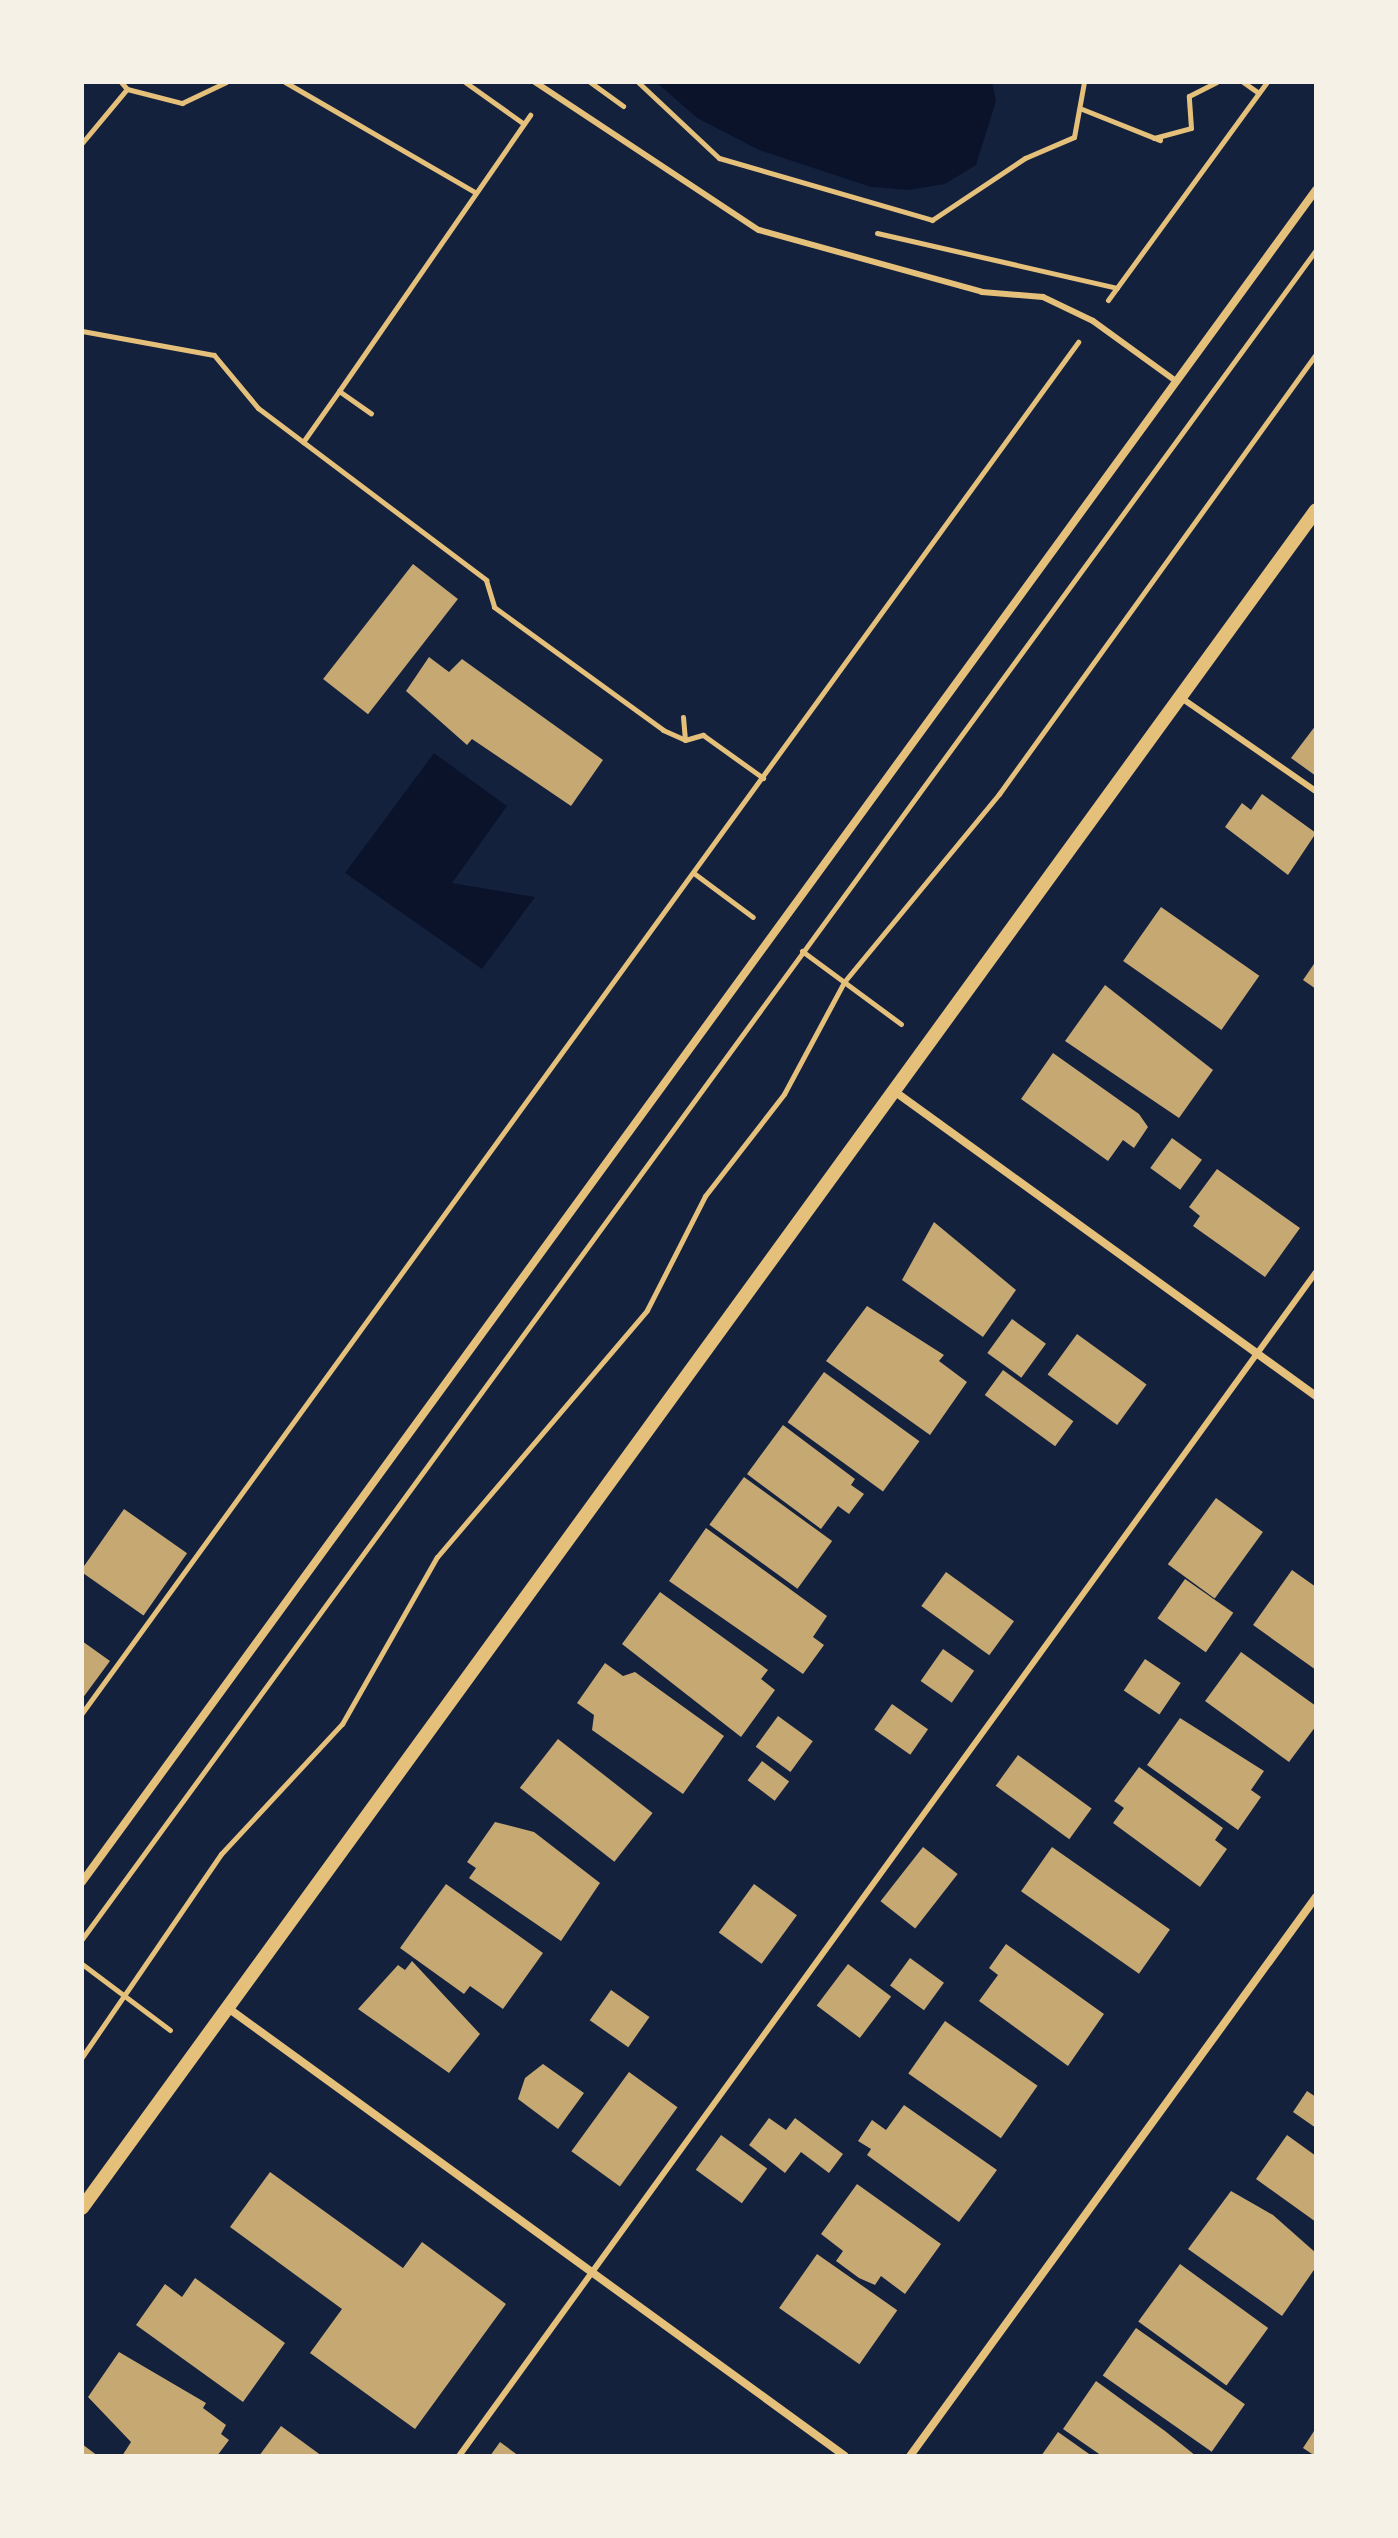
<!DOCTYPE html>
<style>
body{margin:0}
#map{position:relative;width:1398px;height:2538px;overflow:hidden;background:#14213d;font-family:"Public Sans",sans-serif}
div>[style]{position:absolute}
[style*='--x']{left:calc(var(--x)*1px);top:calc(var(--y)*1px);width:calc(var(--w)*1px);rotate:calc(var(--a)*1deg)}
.water>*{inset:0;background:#0b132b}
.building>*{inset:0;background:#c6a872;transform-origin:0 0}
.path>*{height:5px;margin:-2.5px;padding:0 2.5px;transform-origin:2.5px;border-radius:2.5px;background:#e5c07b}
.service>*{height:6px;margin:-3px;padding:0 3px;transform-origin:3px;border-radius:3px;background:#e5c07b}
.minor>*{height:8px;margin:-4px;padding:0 4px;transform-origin:4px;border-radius:4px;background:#e5c07b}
.tertiary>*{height:14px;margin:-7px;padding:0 7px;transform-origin:7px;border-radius:7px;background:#e5c07b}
span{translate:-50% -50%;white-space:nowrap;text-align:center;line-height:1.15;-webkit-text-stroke:7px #f6f1e7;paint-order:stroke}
.frame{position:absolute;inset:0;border:84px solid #f6f1e7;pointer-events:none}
</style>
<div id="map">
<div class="water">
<div style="clip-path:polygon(656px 82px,992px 82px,996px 101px,976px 165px,945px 184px,909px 190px,871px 187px,759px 150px,697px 118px)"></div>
<div style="clip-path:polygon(434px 753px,507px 806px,452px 883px,535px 897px,482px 969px,345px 873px)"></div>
</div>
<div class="building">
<div style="left:413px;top:564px;width:57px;height:146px;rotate:38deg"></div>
<div style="clip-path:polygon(429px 657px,449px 672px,462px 659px,603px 760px,571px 806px,472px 739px,467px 745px,406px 691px)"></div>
<div style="clip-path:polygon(1316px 725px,1316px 776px,1291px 758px)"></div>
<div style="clip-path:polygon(1262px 794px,1316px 833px,1288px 875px,1225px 827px,1242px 803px,1251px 810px)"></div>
<div style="left:1161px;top:907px;width:120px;height:66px;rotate:35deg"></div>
<div style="clip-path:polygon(1316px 961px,1316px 989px,1303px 980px)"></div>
<div style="clip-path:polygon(1105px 985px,1213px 1070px,1179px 1118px,1065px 1041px)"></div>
<div style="clip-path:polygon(1053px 1053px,1139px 1114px,1148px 1127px,1134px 1148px,1123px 1140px,1108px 1161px,1021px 1099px)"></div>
<div style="left:1172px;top:1138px;width:37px;height:37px;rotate:36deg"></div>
<div style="clip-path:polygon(1217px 1169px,1300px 1228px,1265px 1277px,1193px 1226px,1200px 1216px,1189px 1207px)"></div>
<div style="clip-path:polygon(934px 1222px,1016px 1290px,983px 1337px,902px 1280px)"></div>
<div style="clip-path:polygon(867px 1306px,944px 1355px,939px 1361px,967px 1382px,930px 1435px,826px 1361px)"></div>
<div style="left:1012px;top:1319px;width:42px;height:42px;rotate:36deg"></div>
<div style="left:1077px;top:1334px;width:86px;height:50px;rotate:36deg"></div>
<div style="left:1003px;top:1370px;width:87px;height:31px;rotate:36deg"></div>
<div style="left:824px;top:1372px;width:118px;height:62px;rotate:36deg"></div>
<div style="clip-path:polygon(783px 1425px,855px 1479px,851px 1485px,864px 1494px,849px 1514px,838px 1506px,821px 1529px,747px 1474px)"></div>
<div style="left:744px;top:1477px;width:109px;height:59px;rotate:36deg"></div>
<div style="left:1216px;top:1498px;width:58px;height:82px;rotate:36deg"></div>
<div style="left:124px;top:1509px;width:77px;height:76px;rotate:35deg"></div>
<div style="clip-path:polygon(706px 1528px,827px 1616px,813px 1637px,824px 1645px,803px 1674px,669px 1581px)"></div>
<div style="clip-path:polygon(1292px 1570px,1316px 1587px,1316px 1670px,1253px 1625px)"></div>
<div style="left:946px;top:1572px;width:84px;height:42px;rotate:36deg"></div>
<div style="left:1185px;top:1579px;width:59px;height:48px;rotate:35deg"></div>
<div style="clip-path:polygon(660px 1592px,768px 1670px,761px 1679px,775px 1690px,741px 1737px,622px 1644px)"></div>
<div style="clip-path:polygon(82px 1641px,110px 1661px,82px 1699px)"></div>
<div style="left:943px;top:1649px;width:38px;height:39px;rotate:35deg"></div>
<div style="clip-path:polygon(1241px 1652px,1316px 1706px,1316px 1726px,1289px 1762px,1205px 1701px)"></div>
<div style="left:1145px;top:1659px;width:43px;height:38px;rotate:34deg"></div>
<div style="clip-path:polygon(605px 1663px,623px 1676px,635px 1672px,724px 1736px,683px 1794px,592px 1730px,594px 1715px,577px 1703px)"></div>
<div style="left:892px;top:1704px;width:44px;height:31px;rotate:35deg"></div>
<div style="left:778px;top:1716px;width:43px;height:38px;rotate:36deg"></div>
<div style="clip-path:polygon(1180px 1718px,1264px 1771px,1251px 1790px,1261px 1797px,1238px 1830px,1147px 1765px)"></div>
<div style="left:558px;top:1739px;width:120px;height:62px;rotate:38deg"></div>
<div style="left:1018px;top:1755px;width:91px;height:38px;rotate:36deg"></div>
<div style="left:762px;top:1761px;width:34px;height:24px;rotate:37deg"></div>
<div style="clip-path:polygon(1139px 1767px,1223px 1828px,1215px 1840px,1227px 1849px,1200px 1887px,1113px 1823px,1124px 1808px,1114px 1801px)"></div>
<div style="clip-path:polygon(495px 1822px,534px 1832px,600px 1883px,561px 1941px,469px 1878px,476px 1868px,467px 1862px)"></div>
<div style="left:923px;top:1847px;width:44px;height:69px;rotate:38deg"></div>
<div style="left:1052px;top:1847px;width:144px;height:54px;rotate:35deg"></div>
<div style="clip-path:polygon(446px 1884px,543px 1953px,503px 2009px,470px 1986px,464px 1994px,400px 1948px)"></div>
<div style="left:754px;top:1884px;width:53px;height:60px;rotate:36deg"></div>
<div style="clip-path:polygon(1006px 1944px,1104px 2014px,1068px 2066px,979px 2001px,998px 1975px,989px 1968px)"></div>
<div style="left:910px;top:1958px;width:42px;height:34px;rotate:36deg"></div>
<div style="clip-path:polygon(412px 1961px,480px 2034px,449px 2073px,358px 2009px,398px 1965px,405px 1970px)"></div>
<div style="left:848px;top:1964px;width:54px;height:52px;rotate:37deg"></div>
<div style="left:611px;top:1990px;width:47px;height:37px;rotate:35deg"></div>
<div style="left:945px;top:2021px;width:113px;height:64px;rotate:35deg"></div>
<div style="clip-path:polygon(543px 2064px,584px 2093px,558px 2129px,518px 2099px,525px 2078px)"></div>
<div style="left:629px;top:2072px;width:60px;height:98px;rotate:36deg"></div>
<div style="clip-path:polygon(1307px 2091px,1316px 2097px,1316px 2128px,1293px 2112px)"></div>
<div style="clip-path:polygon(904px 2105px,997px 2170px,959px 2222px,867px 2155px,871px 2149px,858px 2141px,872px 2120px,886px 2130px)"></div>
<div style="clip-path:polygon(769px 2118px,786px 2130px,795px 2118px,843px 2154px,829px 2173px,801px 2152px,785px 2173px,749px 2145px)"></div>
<div style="left:721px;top:2135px;width:57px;height:43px;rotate:36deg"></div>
<div style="clip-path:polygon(1287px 2135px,1316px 2156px,1316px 2222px,1256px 2179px)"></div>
<div style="clip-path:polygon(270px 2172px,403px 2268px,422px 2242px,506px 2304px,415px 2429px,310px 2353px,342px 2309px,230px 2227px)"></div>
<div style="clip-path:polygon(857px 2184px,941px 2244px,905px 2294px,881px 2276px,875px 2285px,859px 2278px,836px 2261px,843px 2251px,821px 2234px)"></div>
<div style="clip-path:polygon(1231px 2191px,1273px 2215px,1316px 2253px,1316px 2267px,1282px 2316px,1188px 2249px)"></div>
<div style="left:817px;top:2254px;width:98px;height:66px;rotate:35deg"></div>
<div style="left:1180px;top:2264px;width:109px;height:71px;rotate:36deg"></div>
<div style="clip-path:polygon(195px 2278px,285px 2343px,243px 2402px,136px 2325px,165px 2284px,182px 2297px)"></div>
<div style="left:1136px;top:2328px;width:133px;height:58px;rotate:35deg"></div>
<div style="clip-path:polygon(119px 2352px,206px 2403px,203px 2408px,226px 2425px,221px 2434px,229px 2440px,217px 2456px,122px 2456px,131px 2442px,88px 2397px)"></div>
<div style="clip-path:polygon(1096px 2381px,1165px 2431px,1196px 2456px,1102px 2456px,1063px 2429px)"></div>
<div style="clip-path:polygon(281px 2426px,322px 2456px,259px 2456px)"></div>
<div style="clip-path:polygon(1316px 2428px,1316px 2456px,1315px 2456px,1303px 2448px)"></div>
<div style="clip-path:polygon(1058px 2432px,1092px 2456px,1041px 2456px)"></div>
<div style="clip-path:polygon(500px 2442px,519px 2456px,490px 2456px)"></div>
<div style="clip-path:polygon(82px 2444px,98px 2456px,82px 2456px)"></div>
</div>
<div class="path">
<div style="--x:285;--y:82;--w:220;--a:30.1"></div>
<div style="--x:465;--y:82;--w:72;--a:35.4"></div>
<div style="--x:590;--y:82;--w:41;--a:36"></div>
<div style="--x:638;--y:82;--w:111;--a:43.2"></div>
<div style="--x:719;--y:158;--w:222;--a:16.2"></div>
<div style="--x:932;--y:220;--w:112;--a:-33.7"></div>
<div style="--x:1025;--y:158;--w:53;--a:-23.2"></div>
<div style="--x:1074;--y:137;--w:56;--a:-79.7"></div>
<div style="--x:1243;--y:82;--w:19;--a:35"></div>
<div style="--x:127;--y:89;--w:57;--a:14.3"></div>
<div style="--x:182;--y:103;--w:49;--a:-25.5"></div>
<div style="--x:1082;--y:109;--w:84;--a:21.7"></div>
<div style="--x:1154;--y:138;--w:38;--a:-15"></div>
<div style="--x:1191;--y:128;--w:32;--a:-94"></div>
<div style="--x:1189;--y:96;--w:31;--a:-27"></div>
<div style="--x:82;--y:143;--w:70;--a:-50.2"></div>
<div style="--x:127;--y:89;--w:9;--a:-131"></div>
<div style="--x:877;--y:233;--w:246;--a:12.9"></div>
<div style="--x:1108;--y:300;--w:270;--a:-53.9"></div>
<div style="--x:82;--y:331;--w:134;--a:10.3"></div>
<div style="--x:214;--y:355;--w:69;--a:50.3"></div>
<div style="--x:258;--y:408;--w:286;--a:37"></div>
<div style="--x:486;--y:580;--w:28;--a:73"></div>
<div style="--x:494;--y:607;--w:209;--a:36"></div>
<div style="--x:663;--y:730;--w:24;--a:24"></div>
<div style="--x:685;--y:740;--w:19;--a:-16"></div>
<div style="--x:703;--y:735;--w:74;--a:35.6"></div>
<div style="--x:339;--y:391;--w:336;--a:-55.3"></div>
<div style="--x:303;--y:442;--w:62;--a:-54.8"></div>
<div style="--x:339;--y:391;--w:39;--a:35"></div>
<div style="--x:683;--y:717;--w:22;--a:85"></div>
<div style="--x:695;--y:874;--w:72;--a:36.6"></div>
<div style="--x:802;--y:951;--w:123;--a:36.4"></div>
<div style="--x:82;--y:1713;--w:1695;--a:-54"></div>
<div style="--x:82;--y:1939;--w:2092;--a:-53.85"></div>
<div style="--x:82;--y:1964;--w:110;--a:36.9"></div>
<div style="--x:82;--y:2057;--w:246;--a:-55.6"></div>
<div style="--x:221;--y:1854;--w:178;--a:-47.1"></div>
<div style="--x:342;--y:1724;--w:192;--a:-60.4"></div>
<div style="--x:437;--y:1557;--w:324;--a:-49.6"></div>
<div style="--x:647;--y:1310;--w:128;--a:-63"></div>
<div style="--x:705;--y:1196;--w:129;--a:-52.2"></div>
<div style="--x:784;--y:1094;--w:127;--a:-61.8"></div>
<div style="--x:844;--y:982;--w:244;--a:-50.5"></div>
<div style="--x:999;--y:794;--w:542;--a:-54.23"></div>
</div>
<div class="service">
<div style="--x:535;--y:82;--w:268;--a:33.5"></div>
<div style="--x:759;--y:230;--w:231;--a:15.5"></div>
<div style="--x:982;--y:292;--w:61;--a:4.7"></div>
<div style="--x:1043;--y:297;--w:55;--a:25.6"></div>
<div style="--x:1093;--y:321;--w:102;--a:35.9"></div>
<div style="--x:1180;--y:697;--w:165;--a:34.7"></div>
<div style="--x:459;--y:2456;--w:1462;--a:-54.1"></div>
</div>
<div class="minor">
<div style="--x:894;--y:1091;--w:521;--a:35.86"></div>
<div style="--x:82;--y:1882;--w:2094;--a:-53.9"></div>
<div style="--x:228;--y:2008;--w:762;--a:35.98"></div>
<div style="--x:910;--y:2456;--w:691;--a:-54.01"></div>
</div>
<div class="tertiary">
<div style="--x:82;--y:2208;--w:2099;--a:-53.99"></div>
</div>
<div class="frame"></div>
</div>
